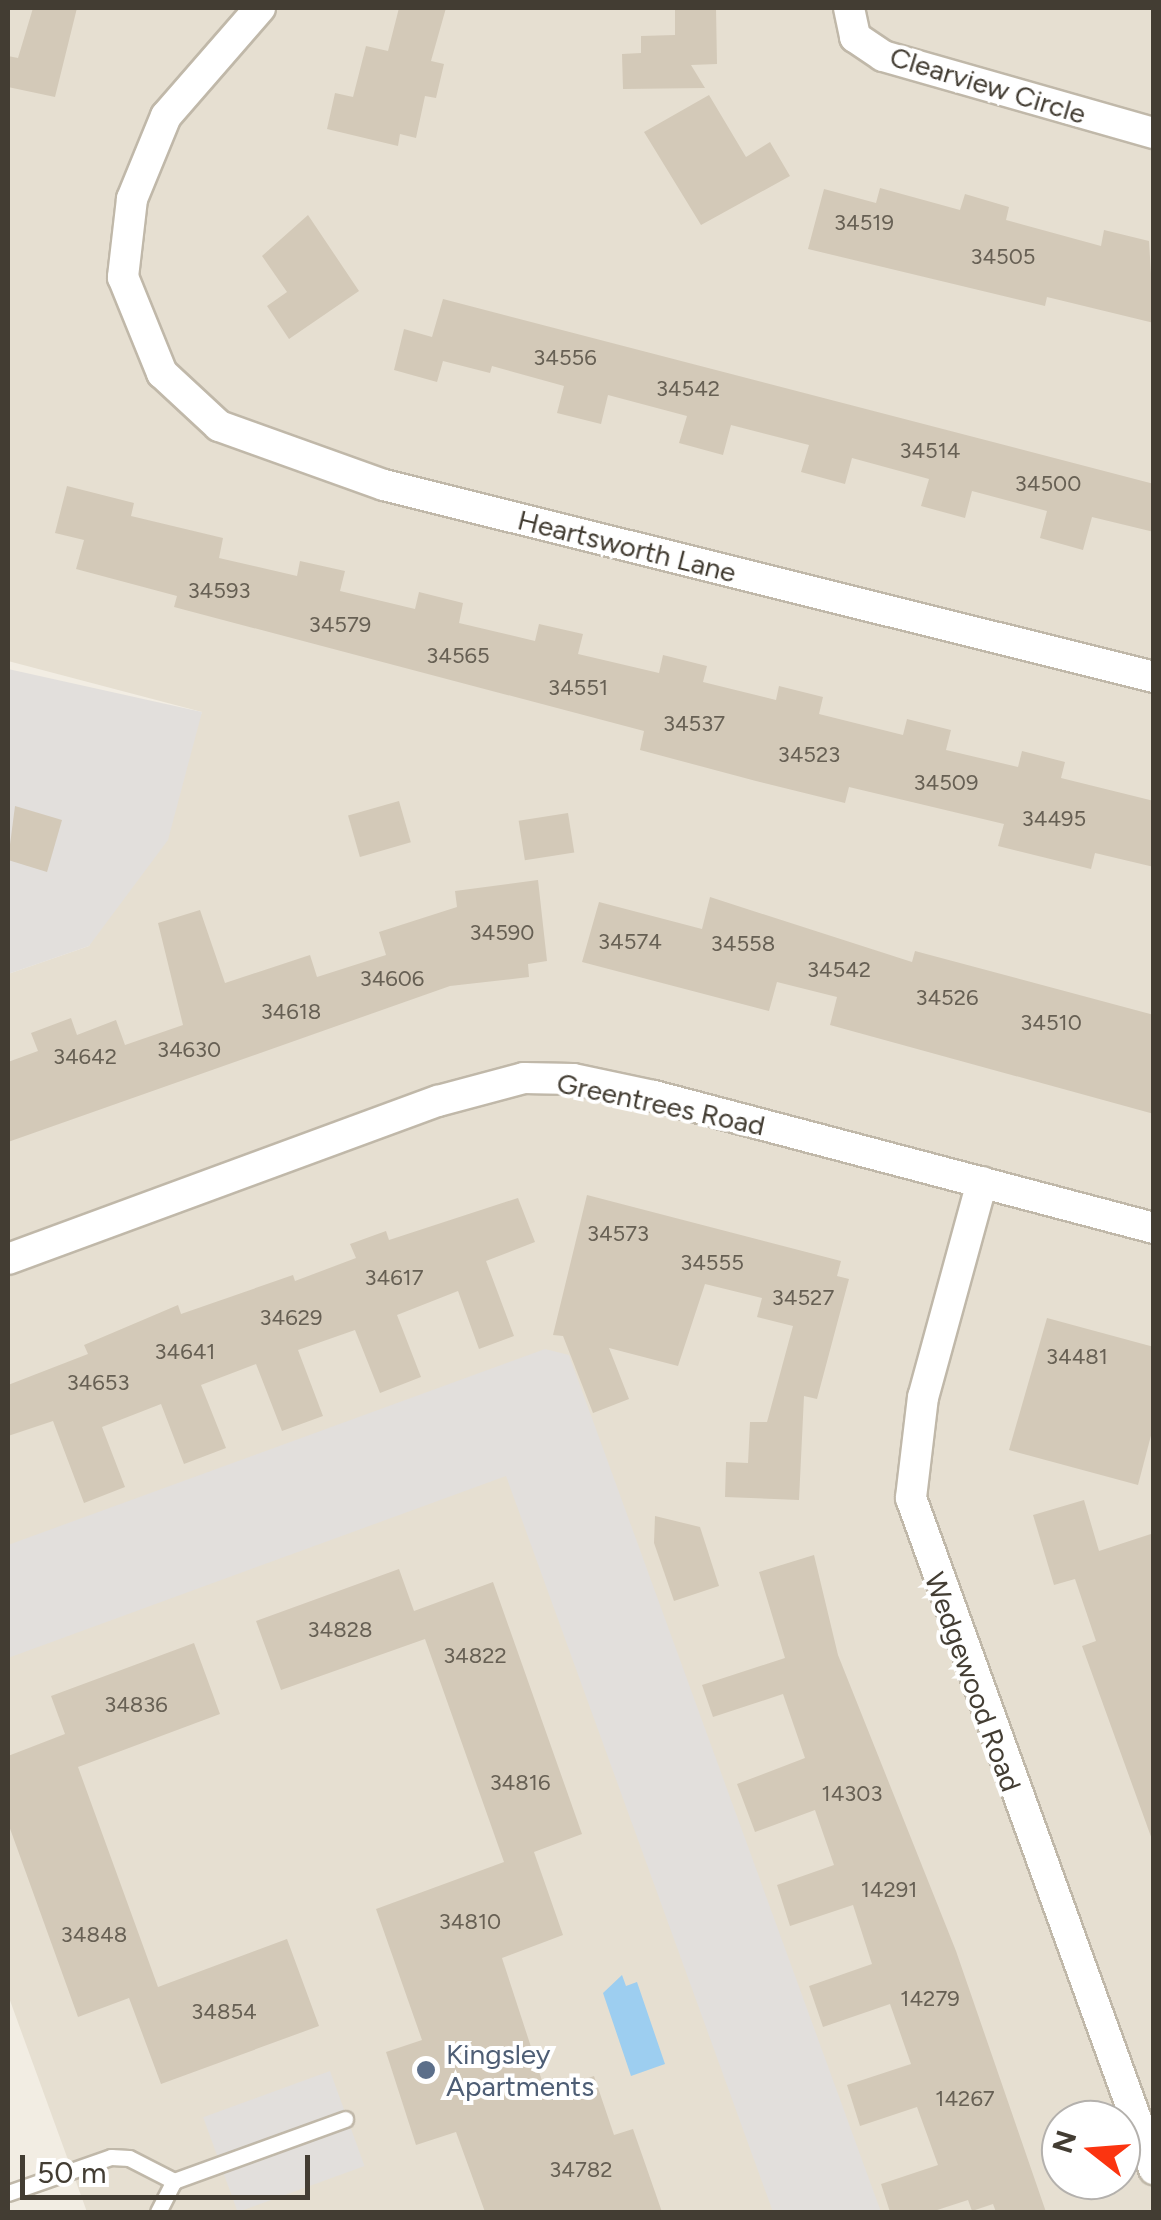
<!DOCTYPE html>
<style>
body{margin:0}
#map{position:relative;width:1161px;height:2220px;overflow:hidden;background:#f2ede3;font-family:Figtree,sans-serif}
div>[style]{position:absolute}
[style*='--x']{left:calc(var(--x)*1px);top:calc(var(--y)*1px);width:calc(var(--w)*1px);rotate:calc(var(--a)*1deg)}
.residential>*{inset:0;background:#e6dfd1}
.parking>*{inset:0;background:#e2dfdc;transform-origin:0 0}
.water>*{inset:0;background:#9dcef0}
.building>*{inset:0;background:#d3c9b8;transform-origin:0 0}
.roads{filter:drop-shadow(2px 0 #c0b8a9) drop-shadow(-2px 0 #c0b8a9) drop-shadow(0 2px #c0b8a9) drop-shadow(0 -2px #c0b8a9)}
.lane>*{height:15px;margin:-7.5px;padding:0 7.5px;transform-origin:7.5px;border-radius:7.5px;background:#fff}
.street>*{height:30px;margin:-15px;padding:0 15px;transform-origin:15px;border-radius:15px;background:#fff}
.dots>*{width:28px;height:28px;translate:-50% -50%;box-sizing:border-box;border:5px solid #fff;border-radius:50%}
span{translate:-50% -50%;white-space:nowrap;text-align:center;line-height:1.15;-webkit-text-stroke:8px #fff;paint-order:stroke}
.number-label{font-size:22px;color:#676054}
.number-label span{-webkit-text-stroke-width:0}
.street-label{font-size:28px;color:#433d33}
.service-label{font-size:28px;color:#4e5e75}
.left{translate:0 -50%;text-align:left}
.frame{position:absolute;inset:0;border:10px solid #433d33;pointer-events:none}
.north{position:absolute;left:1041px;top:2100px;width:100px;height:100px;box-sizing:border-box;background:#fff;border:2px solid #b4b1ad;border-radius:50%;rotate:287deg;font-size:28px;font-weight:700;line-height:40px;text-align:center;color:#433d33}
.north::after{content:'';display:block;margin:auto;width:35px;height:45px;background:#fb3410;clip-path:polygon(50% 0,100% 100%,50% 72%,0 100%)}
.scale{position:absolute;left:20px;top:2155px;width:290px;height:45px;box-sizing:border-box;border:5px solid #433d33;border-top:0;padding-left:12px;font-size:30px;line-height:35px;white-space:nowrap;color:#433d33;-webkit-text-stroke:8px #fff;paint-order:stroke}
</style>
<div id="map">
<div class="residential">
<div style="clip-path:polygon(evenodd,8px 8px,1153px 8px,1153px 2212px,87px 2212px,8px 1995px,8px 974px,89px 946px,202px 712px,8px 661px,8px 8px,1061px 2120px,1121px 2120px,1121px 2180px,1061px 2180px,1061px 2120px)"></div>
</div>
<div class="parking">
<div style="clip-path:polygon(8px 669px,202px 712px,168px 840px,89px 946px,8px 974px)"></div>
<div style="clip-path:polygon(545px 1349px,569px 1355px,881px 2212px,773px 2212px,506px 1476px,8px 1658px,8px 1545px)"></div>
<div style="left:330px;top:2071px;width:101px;height:135px;rotate:70deg"></div>
</div>
<div class="water">
<div style="clip-path:polygon(622px 1975px,626px 1986px,637px 1982px,665px 2064px,631px 2076px,603px 1993px)"></div>
</div>
<div class="building">
<div style="clip-path:polygon(33px 8px,77px 8px,55px 97px,8px 87px,8px 56px,18px 58px)"></div>
<div style="clip-path:polygon(399px 8px,446px 8px,431px 61px,444px 64px,436px 98px,425px 96px,416px 138px,400px 134px,398px 146px,327px 129px,335px 93px,353px 97px,366px 46px,388px 51px)"></div>
<div style="clip-path:polygon(675px 8px,716px 8px,717px 64px,691px 65px,705px 88px,623px 89px,622px 54px,641px 53px,641px 36px,675px 35px)"></div>
<div style="clip-path:polygon(709px 95px,746px 157px,770px 142px,790px 176px,701px 225px,644px 132px)"></div>
<div style="clip-path:polygon(880px 188px,960px 210px,965px 194px,1009px 207px,1006px 220px,1101px 246px,1104px 230px,1149px 241px,1154px 323px,1047px 297px,1045px 306px,808px 249px,824px 189px,876px 203px)"></div>
<div style="clip-path:polygon(308px 215px,359px 291px,289px 339px,267px 306px,287px 292px,262px 256px)"></div>
<div style="clip-path:polygon(443px 299px,1154px 484px,1154px 532px,1092px 517px,1083px 550px,1040px 538px,1047px 511px,972px 491px,965px 518px,921px 506px,929px 479px,852px 458px,845px 484px,801px 472px,809px 445px,731px 425px,723px 455px,679px 443px,687px 416px,608px 395px,601px 424px,557px 413px,564px 386px,492px 366px,490px 373px,443px 361px,437px 382px,394px 370px,404px 329px,432px 337px)"></div>
<div style="clip-path:polygon(67px 486px,134px 503px,131px 516px,223px 538px,219px 558px,297px 576px,300px 561px,345px 571px,340px 591px,415px 609px,419px 592px,463px 603px,459px 623px,535px 641px,539px 624px,583px 634px,578px 654px,659px 673px,663px 655px,707px 666px,703px 682px,776px 700px,779px 686px,823px 697px,819px 714px,903px 735px,907px 719px,951px 730px,946px 750px,1018px 767px,1022px 751px,1065px 762px,1061px 778px,1154px 801px,1154px 867px,1095px 853px,1091px 869px,998px 846px,1004px 824px,849px 787px,845px 803px,756px 781px,640px 750px,644px 731px,174px 607px,177px 596px,76px 569px,84px 540px,55px 533px)"></div>
<div style="left:399px;top:801px;width:43px;height:53px;rotate:74deg"></div>
<div style="clip-path:polygon(15px 806px,62px 820px,47px 872px,8px 860px)"></div>
<div style="left:568px;top:813px;width:40px;height:50px;rotate:81deg"></div>
<div style="clip-path:polygon(538px 880px,547px 961px,528px 964px,529px 977px,450px 986px,8px 1142px,8px 1062px,38px 1051px,31px 1033px,71px 1018px,77px 1035px,116px 1020px,125px 1045px,183px 1025px,158px 923px,200px 910px,225px 983px,310px 955px,317px 977px,386px 955px,379px 932px,457px 907px,455px 891px)"></div>
<div style="clip-path:polygon(710px 897px,912px 962px,915px 951px,1154px 1015px,1154px 1114px,830px 1025px,837px 997px,777px 982px,769px 1011px,582px 962px,599px 902px,702px 929px)"></div>
<div style="clip-path:polygon(587px 1195px,841px 1261px,837px 1276px,849px 1279px,817px 1399px,804px 1396px,799px 1500px,725px 1497px,726px 1462px,748px 1463px,750px 1422px,767px 1422px,793px 1326px,757px 1317px,762px 1298px,705px 1284px,678px 1366px,609px 1348px,629px 1399px,593px 1413px,563px 1336px,553px 1335px)"></div>
<div style="clip-path:polygon(518px 1198px,535px 1242px,486px 1261px,514px 1336px,479px 1349px,458px 1291px,397px 1315px,421px 1377px,380px 1393px,355px 1330px,298px 1350px,323px 1416px,282px 1431px,256px 1364px,201px 1385px,226px 1448px,184px 1464px,161px 1404px,102px 1427px,125px 1487px,84px 1503px,53px 1421px,8px 1436px,8px 1385px,88px 1354px,84px 1345px,178px 1305px,181px 1314px,293px 1275px,295px 1281px,356px 1258px,350px 1244px,386px 1231px,389px 1240px)"></div>
<div style="clip-path:polygon(1047px 1318px,1154px 1347px,1154px 1424px,1138px 1485px,1009px 1450px)"></div>
<div style="clip-path:polygon(1084px 1500px,1099px 1551px,1154px 1533px,1154px 1845px,1082px 1646px,1096px 1641px,1075px 1579px,1054px 1585px,1033px 1515px)"></div>
<div style="clip-path:polygon(655px 1516px,700px 1527px,719px 1586px,674px 1601px,654px 1543px)"></div>
<div style="clip-path:polygon(814px 1555px,838px 1655px,956px 1951px,1046px 2212px,996px 2212px,993px 2204px,972px 2211px,968px 2200px,931px 2212px,890px 2212px,881px 2184px,938px 2165px,917px 2107px,860px 2126px,847px 2085px,911px 2064px,890px 2004px,823px 2027px,809px 1986px,872px 1964px,853px 1905px,790px 1926px,777px 1885px,834px 1865px,815px 1810px,755px 1832px,737px 1784px,805px 1758px,783px 1694px,713px 1717px,702px 1685px,785px 1658px,759px 1572px)"></div>
<div style="clip-path:polygon(399px 1569px,414px 1611px,493px 1582px,582px 1834px,534px 1852px,563px 1935px,502px 1958px,546px 2093px,594px 2076px,614px 2135px,633px 2129px,662px 2212px,485px 2212px,456px 2132px,416px 2145px,386px 2052px,422px 2040px,376px 1909px,504px 1862px,425px 1639px,281px 1690px,256px 1621px)"></div>
<div style="clip-path:polygon(194px 1643px,220px 1714px,78px 1767px,158px 1987px,287px 1939px,319px 2026px,161px 2084px,129px 1998px,78px 2017px,8px 1823px,8px 1756px,65px 1734px,51px 1696px)"></div>
</div>
<div class="roads">
<div class="lane">
<div style="--x:8;--y:2193;--w:109;--a:-19.3"></div>
<div style="--x:111;--y:2157;--w:18;--a:3"></div>
<div style="--x:129;--y:2158;--w:51;--a:27.1"></div>
<div style="--x:158;--y:2212;--w:35;--a:-63"></div>
<div style="--x:174;--y:2181;--w:182;--a:-19.9"></div>
</div>
<div class="street">
<div style="--x:260;--y:8;--w:143;--a:131"></div>
<div style="--x:166;--y:116;--w:90;--a:112.3"></div>
<div style="--x:132;--y:199;--w:79;--a:96.6"></div>
<div style="--x:123;--y:277;--w:104;--a:67.9"></div>
<div style="--x:162;--y:373;--w:78;--a:42.9"></div>
<div style="--x:219;--y:426;--w:175;--a:19.7"></div>
<div style="--x:384;--y:485;--w:794;--a:14"></div>
<div style="--x:849;--y:8;--w:30;--a:78"></div>
<div style="--x:855;--y:37;--w:34;--a:34"></div>
<div style="--x:883;--y:56;--w:282;--a:15.9"></div>
<div style="--x:982;--y:1182;--w:223;--a:105.3"></div>
<div style="--x:923;--y:1397;--w:102;--a:96.8"></div>
<div style="--x:911;--y:1498;--w:714;--a:70.09"></div>
<div style="--x:8;--y:1259;--w:458;--a:-20.2"></div>
<div style="--x:438;--y:1101;--w:89;--a:-15"></div>
<div style="--x:524;--y:1078;--w:49;--a:1.2"></div>
<div style="--x:573;--y:1079;--w:83;--a:11.9"></div>
<div style="--x:654;--y:1096;--w:517;--a:14.79"></div>
</div>
</div>
<div class="dots">
<div style="left:426px;top:2070px;background:#5c6f8a"></div>
</div>
<div class="number-label">
<span style="left:864px;top:223px">34519</span>
<span style="left:1003px;top:257px">34505</span>
<span style="left:565px;top:358px">34556</span>
<span style="left:688px;top:389px">34542</span>
<span style="left:930px;top:451px">34514</span>
<span style="left:1048px;top:484px">34500</span>
<span style="left:219px;top:591px">34593</span>
<span style="left:340px;top:625px">34579</span>
<span style="left:458px;top:656px">34565</span>
<span style="left:578px;top:688px">34551</span>
<span style="left:694px;top:724px">34537</span>
<span style="left:809px;top:755px">34523</span>
<span style="left:946px;top:783px">34509</span>
<span style="left:1054px;top:819px">34495</span>
<span style="left:502px;top:933px">34590</span>
<span style="left:630px;top:942px">34574</span>
<span style="left:743px;top:944px">34558</span>
<span style="left:839px;top:970px">34542</span>
<span style="left:392px;top:979px">34606</span>
<span style="left:947px;top:998px">34526</span>
<span style="left:291px;top:1012px">34618</span>
<span style="left:1051px;top:1023px">34510</span>
<span style="left:189px;top:1050px">34630</span>
<span style="left:85px;top:1057px">34642</span>
<span style="left:618px;top:1234px">34573</span>
<span style="left:712px;top:1263px">34555</span>
<span style="left:394px;top:1278px">34617</span>
<span style="left:803px;top:1298px">34527</span>
<span style="left:291px;top:1318px">34629</span>
<span style="left:185px;top:1352px">34641</span>
<span style="left:1077px;top:1357px">34481</span>
<span style="left:98px;top:1383px">34653</span>
<span style="left:340px;top:1630px">34828</span>
<span style="left:475px;top:1656px">34822</span>
<span style="left:136px;top:1705px">34836</span>
<span style="left:520px;top:1783px">34816</span>
<span style="left:852px;top:1794px">14303</span>
<span style="left:889px;top:1890px">14291</span>
<span style="left:470px;top:1922px">34810</span>
<span style="left:94px;top:1935px">34848</span>
<span style="left:930px;top:1999px">14279</span>
<span style="left:224px;top:2012px">34854</span>
<span style="left:965px;top:2099px">14267</span>
<span style="left:581px;top:2170px">34782</span>
</div>
<div class="street-label">
<span style="left:988px;top:85px;rotate:17deg">Clearview Circle</span>
<span style="left:627px;top:546px;rotate:14deg">Heartsworth Lane</span>
<span style="left:661px;top:1104px;rotate:12deg">Greentrees Road</span>
<span style="left:973px;top:1682px;rotate:70deg">Wedgewood Road</span>
</div>
<div class="service-label">
<span class="left" style="left:446px;top:2070px">Kingsley<br>Apartments</span>
</div>
<div class="frame"></div>
<div class="north">N</div>
<div class="scale">50 m</div>
</div>
